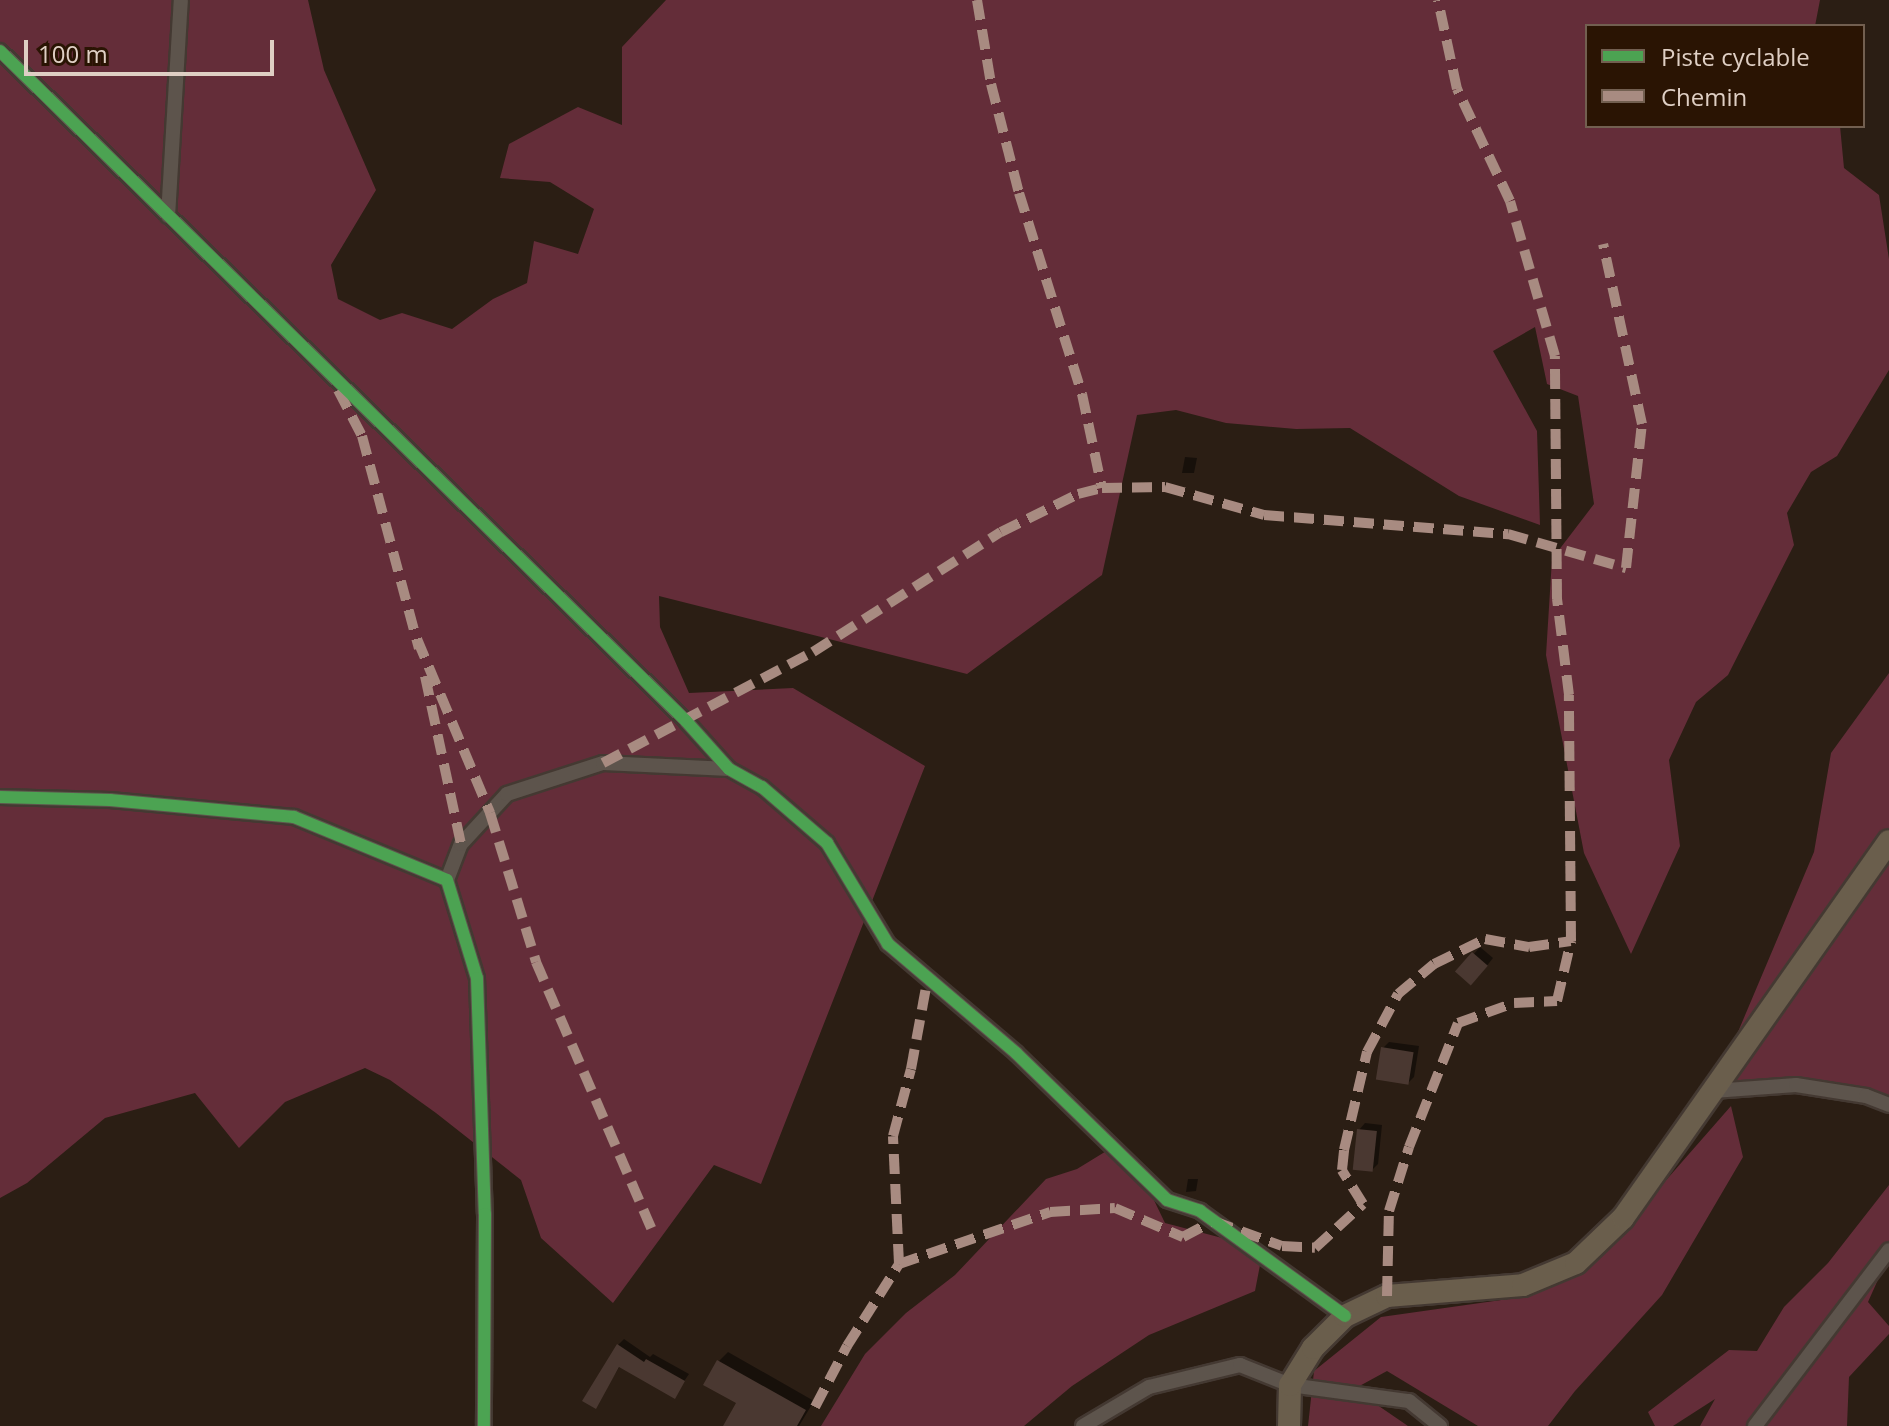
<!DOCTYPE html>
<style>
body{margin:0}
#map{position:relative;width:1889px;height:1426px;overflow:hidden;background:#2b1e14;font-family:"Open Sans",sans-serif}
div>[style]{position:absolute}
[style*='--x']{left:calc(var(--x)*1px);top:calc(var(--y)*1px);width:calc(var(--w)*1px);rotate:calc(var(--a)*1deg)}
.green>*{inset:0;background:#642d39}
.shadow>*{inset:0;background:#0007}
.building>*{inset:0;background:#4a3831;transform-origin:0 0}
.roads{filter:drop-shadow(2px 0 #443932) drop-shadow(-2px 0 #443932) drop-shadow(0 2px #443932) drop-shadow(0 -2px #443932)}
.street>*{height:14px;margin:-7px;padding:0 7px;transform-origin:7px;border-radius:7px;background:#5d544c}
.primary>*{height:22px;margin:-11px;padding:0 11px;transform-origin:11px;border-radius:11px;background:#6a5e4c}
.quiet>*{height:10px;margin-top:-5px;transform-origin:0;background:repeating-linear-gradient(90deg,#a88b81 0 20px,transparent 0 30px)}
.cycleway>*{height:12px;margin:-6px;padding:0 6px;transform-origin:6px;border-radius:6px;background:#4ca352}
span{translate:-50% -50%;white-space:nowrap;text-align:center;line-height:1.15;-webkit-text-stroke:6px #2a1403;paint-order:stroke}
.legend{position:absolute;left:1585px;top:24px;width:280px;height:104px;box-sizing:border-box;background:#2a1403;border:2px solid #725f50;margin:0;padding:10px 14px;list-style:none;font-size:24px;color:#dfcfc4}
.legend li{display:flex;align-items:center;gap:16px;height:40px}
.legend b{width:40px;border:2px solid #725f50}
.scale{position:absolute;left:24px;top:40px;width:250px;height:36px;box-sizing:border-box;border:4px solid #dfcfc4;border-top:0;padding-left:10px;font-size:24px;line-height:28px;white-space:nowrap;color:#dfcfc4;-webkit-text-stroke:6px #2a1403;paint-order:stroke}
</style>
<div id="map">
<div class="green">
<div style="clip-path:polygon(0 0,308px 0,324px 70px,376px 190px,331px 265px,338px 299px,380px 320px,402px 313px,452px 329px,493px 299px,527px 283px,534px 241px,578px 254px,594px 209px,550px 182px,500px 178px,509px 144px,578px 107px,622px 125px,622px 47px,666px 0,1820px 0,1815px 26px,1587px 26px,1587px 126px,1840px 126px,1844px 168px,1879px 195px,1889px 259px,1889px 370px,1837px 456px,1811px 472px,1787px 513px,1794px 545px,1728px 675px,1696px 702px,1669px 760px,1680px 846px,1631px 954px,1584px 853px,1546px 655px,1552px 559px,1594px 504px,1578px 396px,1547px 384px,1535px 327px,1493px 351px,1537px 431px,1540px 525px,1459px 496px,1350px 428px,1296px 429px,1226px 423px,1176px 410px,1137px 415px,1102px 575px,967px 674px,659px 596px,660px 627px,689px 693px,793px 688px,925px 766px,761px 1184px,714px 1165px,613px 1303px,541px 1238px,521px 1180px,436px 1113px,390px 1080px,365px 1068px,285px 1102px,239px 1148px,195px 1093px,105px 1118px,27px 1183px,0 1198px)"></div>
<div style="clip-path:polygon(1889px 673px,1889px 1109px,1796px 1085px,1713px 1091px,1814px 852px,1831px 753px)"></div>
<div style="clip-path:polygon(1731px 1106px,1743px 1157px,1662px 1295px,1575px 1391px,1548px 1426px,1478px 1426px,1387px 1371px,1354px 1389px,1408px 1426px,1308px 1426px,1314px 1371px,1381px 1317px,1530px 1296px,1590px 1267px)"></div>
<div style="clip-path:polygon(1108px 1150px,1151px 1194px,1165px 1223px,1226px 1239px,1261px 1260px,1255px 1291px,1149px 1335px,1072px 1386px,1024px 1426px,821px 1426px,865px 1354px,906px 1313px,955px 1275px,1046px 1179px,1077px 1169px)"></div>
<div style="clip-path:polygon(1889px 1185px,1889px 1255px,1868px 1302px,1889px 1326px,1889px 1334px,1849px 1377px,1847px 1426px,1700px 1426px,1715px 1399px,1673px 1426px,1655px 1426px,1648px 1412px,1729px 1350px,1757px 1351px,1784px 1307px,1828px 1263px)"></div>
</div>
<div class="shadow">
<div style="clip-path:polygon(1185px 457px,1197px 458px,1194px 473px,1182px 473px)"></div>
<div style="clip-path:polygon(1480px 947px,1493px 958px,1478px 977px,1458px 972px)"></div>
<div style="clip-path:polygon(1389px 1042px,1419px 1046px,1414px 1077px,1408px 1083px,1383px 1048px)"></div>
<div style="clip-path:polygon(1365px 1123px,1382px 1125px,1378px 1164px,1372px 1170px,1359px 1130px)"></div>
<div style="clip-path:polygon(1188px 1179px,1198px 1179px,1196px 1191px,1186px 1192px)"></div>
<div style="clip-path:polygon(624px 1339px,650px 1357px,653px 1354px,689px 1374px,674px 1396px,620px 1366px,595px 1406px,618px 1345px)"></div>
<div style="clip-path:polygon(728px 1352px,814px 1401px,799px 1426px,726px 1426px,739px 1403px,719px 1361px)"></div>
</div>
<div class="building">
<div style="left:1472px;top:952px;width:21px;height:26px;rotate:41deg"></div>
<div style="left:1381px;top:1047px;width:33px;height:33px;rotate:9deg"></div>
<div style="left:1357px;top:1129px;width:20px;height:41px;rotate:6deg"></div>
<div style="clip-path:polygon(617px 1344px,644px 1362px,646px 1359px,685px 1381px,675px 1399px,619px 1367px,596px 1409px,582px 1401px)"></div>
<div style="clip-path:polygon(717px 1360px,806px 1410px,797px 1426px,723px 1426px,736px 1403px,703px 1385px)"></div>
</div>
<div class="roads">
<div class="street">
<div style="--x:0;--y:51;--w:959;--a:44.32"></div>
<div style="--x:686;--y:721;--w:64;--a:48.1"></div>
<div style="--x:729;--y:769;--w:38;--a:29"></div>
<div style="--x:762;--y:787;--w:86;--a:40.7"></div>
<div style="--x:827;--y:843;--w:118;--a:58.9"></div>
<div style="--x:888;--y:944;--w:168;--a:40.4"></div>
<div style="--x:1016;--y:1053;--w:211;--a:44.2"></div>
<div style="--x:1167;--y:1200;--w:35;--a:18"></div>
<div style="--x:1200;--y:1211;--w:179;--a:35.9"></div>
<div style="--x:168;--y:216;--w:216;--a:-86.6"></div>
<div style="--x:0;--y:797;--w:110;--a:1.6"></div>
<div style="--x:110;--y:800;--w:185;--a:5.3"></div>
<div style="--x:294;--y:817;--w:165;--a:22.4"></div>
<div style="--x:447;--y:880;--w:102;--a:73"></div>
<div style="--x:477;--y:978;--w:236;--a:88.1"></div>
<div style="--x:485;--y:1214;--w:212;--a:90.3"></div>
<div style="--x:447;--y:880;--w:39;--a:-69"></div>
<div style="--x:461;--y:844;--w:68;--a:-47.4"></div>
<div style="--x:507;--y:794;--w:101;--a:-17.9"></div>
<div style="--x:603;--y:763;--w:126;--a:2.7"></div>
<div style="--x:1713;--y:1091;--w:83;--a:-4.1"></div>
<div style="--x:1796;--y:1085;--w:71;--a:8.9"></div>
<div style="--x:1866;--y:1096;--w:25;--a:21"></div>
<div style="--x:1083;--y:1426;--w:77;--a:-30.6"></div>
<div style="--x:1149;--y:1387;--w:94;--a:-13.6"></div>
<div style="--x:1240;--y:1365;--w:54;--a:21.8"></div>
<div style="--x:1290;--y:1385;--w:120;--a:7.7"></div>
<div style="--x:1409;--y:1401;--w:40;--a:39"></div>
<div style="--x:1755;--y:1426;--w:221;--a:-52.7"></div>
</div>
<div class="primary">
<div style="--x:1289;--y:1426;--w:41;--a:-88.6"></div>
<div style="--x:1290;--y:1385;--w:44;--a:-58.1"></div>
<div style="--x:1313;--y:1348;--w:45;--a:-45"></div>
<div style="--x:1345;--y:1316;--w:47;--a:-25.5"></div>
<div style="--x:1387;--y:1296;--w:136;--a:-4.6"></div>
<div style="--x:1523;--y:1285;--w:57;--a:-22.5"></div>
<div style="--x:1576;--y:1263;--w:65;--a:-43.8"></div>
<div style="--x:1623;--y:1218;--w:461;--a:-54.8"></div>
</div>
</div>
<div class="quiet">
<div style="--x:977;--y:0;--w:85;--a:80.5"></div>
<div style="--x:991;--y:84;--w:113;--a:75.6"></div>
<div style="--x:1019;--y:193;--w:211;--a:72.6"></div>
<div style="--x:1082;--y:394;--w:96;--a:78"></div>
<div style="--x:338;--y:390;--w:52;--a:62.4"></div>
<div style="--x:362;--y:436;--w:220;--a:75"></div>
<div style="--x:417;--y:639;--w:189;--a:67.2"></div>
<div style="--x:490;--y:813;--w:156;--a:72.8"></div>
<div style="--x:536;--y:962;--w:300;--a:66.6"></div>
<div style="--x:425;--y:676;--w:172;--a:77.9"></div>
<div style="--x:603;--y:763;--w:238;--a:-27.9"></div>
<div style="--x:813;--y:652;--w:223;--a:-32.6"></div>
<div style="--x:1001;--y:532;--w:86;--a:-26.3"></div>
<div style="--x:1078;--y:494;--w:25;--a:-14"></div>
<div style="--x:1102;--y:488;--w:63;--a:-0.9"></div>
<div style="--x:1165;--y:487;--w:103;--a:15.8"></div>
<div style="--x:1264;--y:515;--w:245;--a:4.5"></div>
<div style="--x:1508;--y:534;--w:123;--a:16.1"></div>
<div style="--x:1626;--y:568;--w:145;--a:-83.7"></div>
<div style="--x:1642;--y:424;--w:184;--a:-102.2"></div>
<div style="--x:899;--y:1264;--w:160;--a:-19"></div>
<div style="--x:1050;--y:1212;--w:65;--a:-3.5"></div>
<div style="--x:1115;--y:1208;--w:74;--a:23.1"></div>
<div style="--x:1183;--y:1237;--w:34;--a:-28"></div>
<div style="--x:1213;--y:1221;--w:73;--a:19.9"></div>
<div style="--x:1282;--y:1246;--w:33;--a:3"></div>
<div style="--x:1315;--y:1248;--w:65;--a:-42.5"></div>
<div style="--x:1363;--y:1204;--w:40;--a:-122"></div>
<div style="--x:1342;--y:1170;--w:20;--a:-84"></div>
<div style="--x:1344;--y:1150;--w:101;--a:-76.8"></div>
<div style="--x:1367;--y:1052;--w:66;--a:-61.9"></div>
<div style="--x:1398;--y:994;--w:47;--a:-39.8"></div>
<div style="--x:1434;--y:964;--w:57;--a:-26.1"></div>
<div style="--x:1485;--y:939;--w:45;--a:10.3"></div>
<div style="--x:1529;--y:947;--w:42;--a:-8.1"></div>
<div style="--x:1387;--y:1296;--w:85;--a:-88.7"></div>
<div style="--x:1389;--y:1211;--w:67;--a:-72.6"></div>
<div style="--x:1409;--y:1147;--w:133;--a:-68.4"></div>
<div style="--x:1458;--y:1023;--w:59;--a:-19.7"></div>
<div style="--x:1514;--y:1003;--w:43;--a:-2.7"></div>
<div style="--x:1557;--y:1001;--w:62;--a:-76.9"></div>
<div style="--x:1571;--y:941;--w:246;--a:-90.5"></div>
<div style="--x:1569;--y:695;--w:97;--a:-97.1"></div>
<div style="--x:1557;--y:599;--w:243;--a:-90.5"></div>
<div style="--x:1555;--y:356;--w:161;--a:-106.2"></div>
<div style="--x:1510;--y:201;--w:124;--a:-115.3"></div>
<div style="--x:1457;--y:89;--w:91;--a:-102.1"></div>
<div style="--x:815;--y:1407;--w:69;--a:-62.3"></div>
<div style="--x:847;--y:1346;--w:97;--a:-57.6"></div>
<div style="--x:899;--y:1264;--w:128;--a:-92.7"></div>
<div style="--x:893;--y:1136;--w:69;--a:-75"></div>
<div style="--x:911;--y:1069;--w:95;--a:-79.6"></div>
</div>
<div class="cycleway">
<div style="--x:0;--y:51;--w:959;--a:44.32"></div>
<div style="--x:686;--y:721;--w:64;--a:48.1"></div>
<div style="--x:729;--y:769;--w:38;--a:29"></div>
<div style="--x:762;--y:787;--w:86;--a:40.7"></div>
<div style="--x:827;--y:843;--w:118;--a:58.9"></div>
<div style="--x:888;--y:944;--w:168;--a:40.4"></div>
<div style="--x:1016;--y:1053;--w:211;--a:44.2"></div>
<div style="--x:1167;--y:1200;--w:35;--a:18"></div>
<div style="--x:1200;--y:1211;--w:179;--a:35.9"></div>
<div style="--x:0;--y:797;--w:110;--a:1.6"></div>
<div style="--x:110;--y:800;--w:185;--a:5.3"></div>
<div style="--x:294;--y:817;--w:165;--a:22.4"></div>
<div style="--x:447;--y:880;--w:102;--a:73"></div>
<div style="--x:477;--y:978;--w:236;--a:88.1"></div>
<div style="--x:485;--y:1214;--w:212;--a:90.3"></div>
</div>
<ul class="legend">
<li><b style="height:10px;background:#4ca352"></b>Piste cyclable</li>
<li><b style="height:10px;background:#a88b81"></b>Chemin</li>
</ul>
<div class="scale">100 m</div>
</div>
